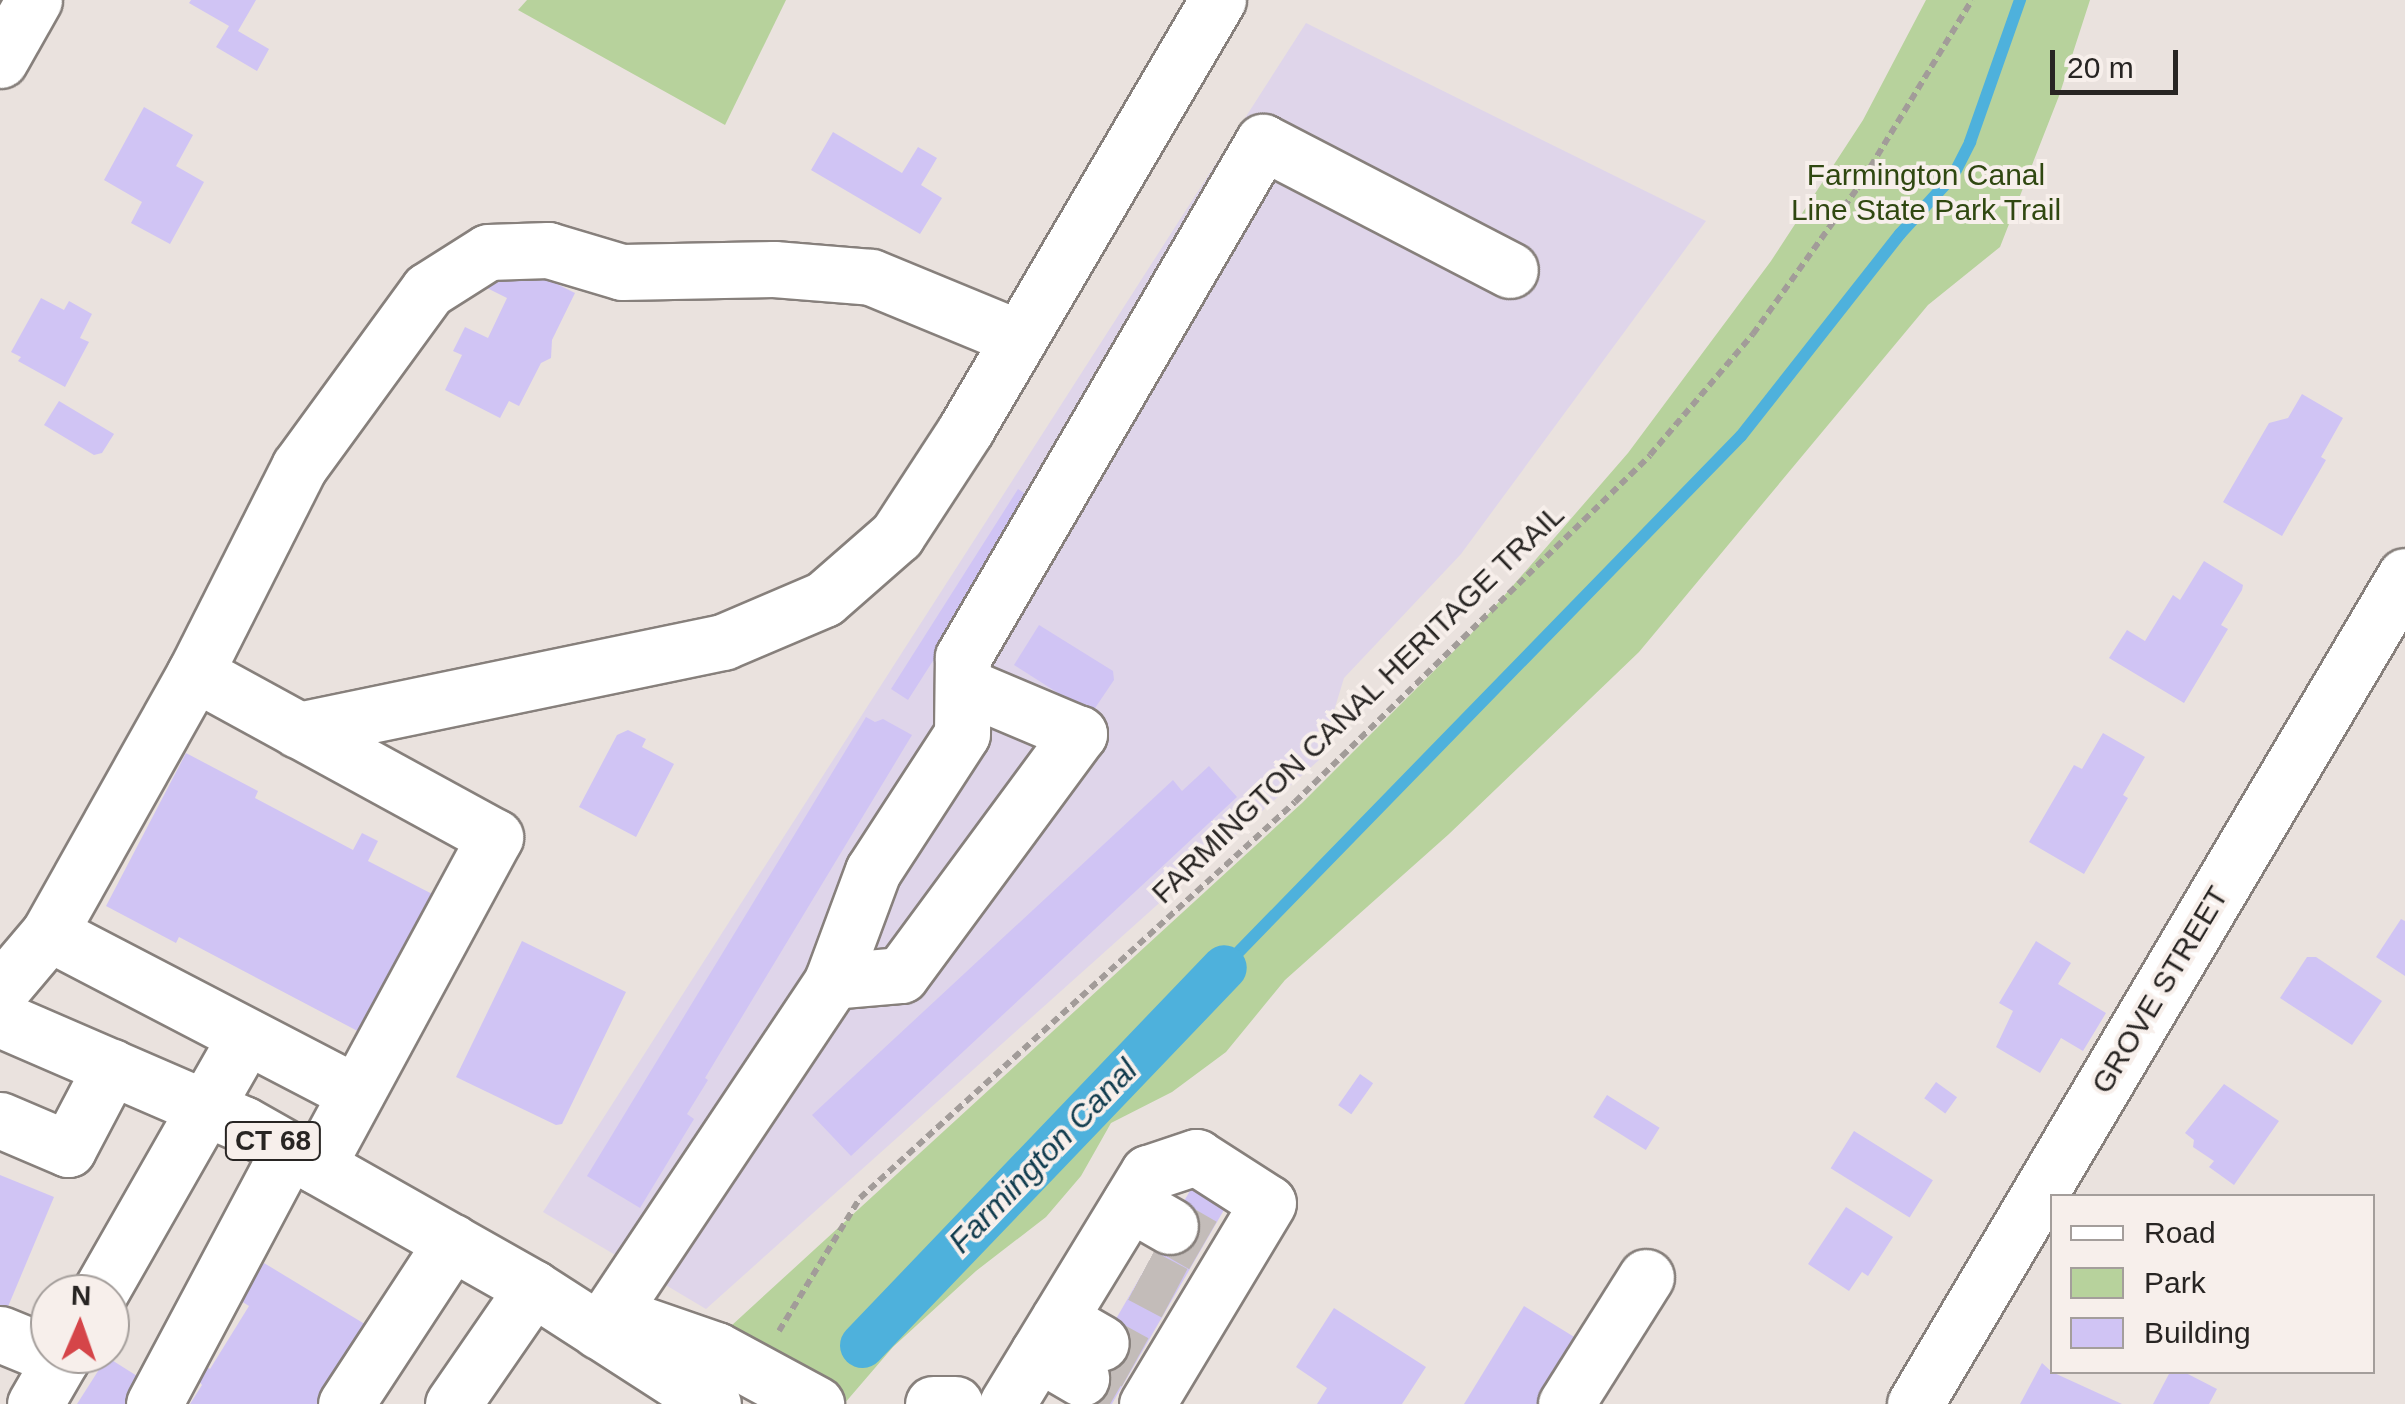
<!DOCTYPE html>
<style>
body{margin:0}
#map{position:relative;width:2405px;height:1404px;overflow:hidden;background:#eae2de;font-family:Arial,sans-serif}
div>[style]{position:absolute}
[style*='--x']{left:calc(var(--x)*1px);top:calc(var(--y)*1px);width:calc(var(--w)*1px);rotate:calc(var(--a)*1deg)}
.industrial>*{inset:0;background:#dfd5ea}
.green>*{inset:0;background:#b7d29c}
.stream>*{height:12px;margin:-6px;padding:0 6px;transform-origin:6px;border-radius:6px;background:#4eb1dc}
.canal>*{height:45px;margin:-22.5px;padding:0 22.5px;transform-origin:22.5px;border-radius:22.5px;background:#4eb1dc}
.building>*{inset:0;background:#d0c4f4;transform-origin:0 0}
.minor-tunnel>*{height:55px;margin-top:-27.5px;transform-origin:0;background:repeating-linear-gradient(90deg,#c3bcb9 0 55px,transparent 0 83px)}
.path>*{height:6px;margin-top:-3px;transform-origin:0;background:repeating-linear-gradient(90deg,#a29c99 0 8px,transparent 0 13px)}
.roads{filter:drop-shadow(2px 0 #87807c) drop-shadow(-2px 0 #87807c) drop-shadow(0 2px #87807c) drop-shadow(0 -2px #87807c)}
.minor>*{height:55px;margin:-27.5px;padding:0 27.5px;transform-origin:27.5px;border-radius:27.5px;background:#fff}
.major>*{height:55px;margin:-27.5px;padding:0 27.5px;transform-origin:27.5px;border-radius:27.5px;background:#fff}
span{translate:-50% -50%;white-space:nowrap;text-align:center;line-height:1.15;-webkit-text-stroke:8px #f7efeb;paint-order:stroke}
.shield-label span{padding:2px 8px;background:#f7efeb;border:2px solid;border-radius:8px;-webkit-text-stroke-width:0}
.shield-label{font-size:28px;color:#282523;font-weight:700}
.park-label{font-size:30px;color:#304811}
.street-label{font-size:30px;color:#282523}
.water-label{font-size:32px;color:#113c4e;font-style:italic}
.legend{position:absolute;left:2050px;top:1194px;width:325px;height:180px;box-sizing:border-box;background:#f7efeb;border:2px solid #a49e9b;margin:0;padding:12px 18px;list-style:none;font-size:30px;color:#282523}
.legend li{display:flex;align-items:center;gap:20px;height:50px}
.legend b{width:50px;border:2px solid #a49e9b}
.north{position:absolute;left:30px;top:1274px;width:100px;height:100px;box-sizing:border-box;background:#f7efeb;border:2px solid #a49e9b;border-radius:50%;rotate:2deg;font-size:28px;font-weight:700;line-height:40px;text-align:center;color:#282523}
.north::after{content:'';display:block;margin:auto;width:35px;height:45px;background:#d54549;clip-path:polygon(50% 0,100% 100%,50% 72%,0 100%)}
.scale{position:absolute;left:2050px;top:50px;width:128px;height:45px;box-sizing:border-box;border:5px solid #282523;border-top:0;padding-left:12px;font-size:30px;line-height:35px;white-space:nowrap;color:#282523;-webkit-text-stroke:8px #f7efeb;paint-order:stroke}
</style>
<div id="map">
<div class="industrial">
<div style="clip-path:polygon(1306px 23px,1706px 221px,1461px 554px,1344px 678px,1319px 760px,706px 1309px,543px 1212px)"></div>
</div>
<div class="green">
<div style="clip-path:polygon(527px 0,786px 0,725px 125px,518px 10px)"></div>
<div style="clip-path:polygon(1926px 0,2090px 0,2059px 96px,2000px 247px,1928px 305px,1639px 652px,1449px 834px,1285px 980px,1226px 1052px,1172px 1092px,1111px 1123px,1081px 1176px,1046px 1217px,976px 1271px,893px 1347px,844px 1404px,719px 1337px,1302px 803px,1471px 634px,1628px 453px,1771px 261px,1863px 120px)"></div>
</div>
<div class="stream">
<div style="--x:1224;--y:967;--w:741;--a:-45.77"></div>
<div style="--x:1741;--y:436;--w:257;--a:-51.8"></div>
<div style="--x:1900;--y:234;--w:79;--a:-47.6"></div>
<div style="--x:1953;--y:176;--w:38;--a:-63"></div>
<div style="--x:1970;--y:142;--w:151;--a:-70.6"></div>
</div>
<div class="canal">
<div style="--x:862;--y:1345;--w:523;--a:-46.24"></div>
</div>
<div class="building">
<div style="clip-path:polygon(191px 0,256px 0,238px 31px,269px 49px,257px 71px,216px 47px,229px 26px,189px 3px)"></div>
<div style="clip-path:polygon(144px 107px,193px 135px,176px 166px,204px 182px,170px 244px,131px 223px,142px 202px,104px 180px)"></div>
<div style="clip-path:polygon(833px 132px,902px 173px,918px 147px,937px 158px,921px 185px,942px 198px,920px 234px,811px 170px)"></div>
<div style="clip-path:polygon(501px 256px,575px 293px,552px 340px,551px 358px,541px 363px,519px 406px,509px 401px,500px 418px,445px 390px,462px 355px,453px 351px,465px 327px,488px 338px,507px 298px,485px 287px)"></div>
<div style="clip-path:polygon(41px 298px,64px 310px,69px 301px,92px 314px,80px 338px,89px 342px,65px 387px,18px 361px,21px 357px,11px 352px)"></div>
<div style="clip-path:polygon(2302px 394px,2343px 418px,2321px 457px,2326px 460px,2282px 536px,2223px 502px,2269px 423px,2288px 418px)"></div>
<div style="clip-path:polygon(59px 401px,114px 434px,102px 453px,94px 455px,44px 425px)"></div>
<div style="clip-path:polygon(1018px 489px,1029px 496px,960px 606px,966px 609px,908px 700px,891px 689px)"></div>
<div style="clip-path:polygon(2204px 561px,2243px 585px,2242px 590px,2221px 625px,2228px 629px,2184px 703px,2109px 658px,2127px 630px,2145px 641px,2173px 595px,2180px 600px)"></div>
<div style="clip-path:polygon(1039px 625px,1113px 671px,1114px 680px,1091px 714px,1014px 665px)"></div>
<div style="clip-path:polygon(866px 717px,875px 722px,883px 719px,912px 735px,705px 1078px,708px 1080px,687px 1114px,694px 1119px,640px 1208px,587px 1176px)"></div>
<div style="clip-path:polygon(628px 730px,646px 739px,642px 747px,674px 764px,636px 837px,579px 807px,617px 735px)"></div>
<div style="clip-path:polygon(2103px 733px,2145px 757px,2123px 795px,2128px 798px,2084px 874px,2029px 842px,2074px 765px,2082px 769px)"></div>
<div style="clip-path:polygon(186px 753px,258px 791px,255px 798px,353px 850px,362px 833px,378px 841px,368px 861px,440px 898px,367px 1036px,179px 937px,176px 943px,106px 906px)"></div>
<div style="clip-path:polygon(1209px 766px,1237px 797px,851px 1156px,812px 1115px,1173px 780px,1182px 791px)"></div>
<div style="clip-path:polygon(2401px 919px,2405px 921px,2405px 976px,2376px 957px)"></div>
<div style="clip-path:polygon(522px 941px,626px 992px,562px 1124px,556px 1125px,456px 1077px)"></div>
<div style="clip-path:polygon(2036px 941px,2071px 963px,2058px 984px,2106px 1013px,2083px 1051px,2061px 1038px,2040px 1073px,1996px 1047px,2013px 1011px,1999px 1003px)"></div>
<div style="clip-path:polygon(2307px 957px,2316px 957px,2382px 1001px,2352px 1045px,2280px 998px)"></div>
<div style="left:1360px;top:1074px;width:16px;height:38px;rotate:35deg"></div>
<div style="left:1936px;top:1082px;width:26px;height:20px;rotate:36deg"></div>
<div style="clip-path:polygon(2224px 1084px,2279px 1121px,2234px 1185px,2209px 1167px,2214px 1161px,2193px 1147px,2194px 1140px,2185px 1133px)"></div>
<div style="left:1607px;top:1095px;width:62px;height:26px;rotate:32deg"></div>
<div style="left:1854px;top:1131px;width:93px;height:44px;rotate:32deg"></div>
<div style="clip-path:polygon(0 1175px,54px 1197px,7px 1309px,0 1306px)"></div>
<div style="left:1191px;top:1189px;width:39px;height:249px;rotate:30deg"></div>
<div style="clip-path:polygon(1846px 1207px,1893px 1237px,1868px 1276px,1862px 1272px,1849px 1291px,1808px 1264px)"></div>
<div style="clip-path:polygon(264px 1263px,368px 1326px,320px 1404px,190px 1404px,202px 1385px,198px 1380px,206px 1366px,210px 1369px,249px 1306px,233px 1296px,245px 1278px,252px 1281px)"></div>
<div style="clip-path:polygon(1524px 1306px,1584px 1343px,1546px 1404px,1464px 1404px)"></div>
<div style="clip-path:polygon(1334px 1308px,1426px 1367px,1402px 1404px,1317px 1404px,1327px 1388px,1296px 1367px)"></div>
<div style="clip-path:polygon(107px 1357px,145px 1381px,131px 1404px,77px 1404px)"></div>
<div style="clip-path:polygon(2042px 1363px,2052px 1372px,2122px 1404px,2020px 1404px)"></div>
<div style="clip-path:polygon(2170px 1372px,2184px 1372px,2217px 1389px,2209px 1404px,2153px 1404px)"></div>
</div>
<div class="minor-tunnel">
<div style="--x:1170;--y:1226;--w:38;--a:30"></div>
<div style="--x:1141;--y:1275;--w:38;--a:28"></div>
<div style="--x:1101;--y:1343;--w:39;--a:29"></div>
<div style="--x:1081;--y:1378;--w:38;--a:30"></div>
</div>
<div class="path">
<div style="--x:779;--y:1331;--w:156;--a:-58.7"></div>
<div style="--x:860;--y:1198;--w:588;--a:-42.31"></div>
<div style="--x:1295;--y:802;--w:496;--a:-44.3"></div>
<div style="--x:1650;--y:455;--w:159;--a:-49.6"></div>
<div style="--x:1753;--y:334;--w:178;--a:-54.4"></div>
<div style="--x:1857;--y:189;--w:221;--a:-58.7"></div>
</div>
<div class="roads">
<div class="minor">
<div style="--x:0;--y:60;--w:69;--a:-60.5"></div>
<div style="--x:195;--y:673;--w:231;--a:-63.2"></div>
<div style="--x:299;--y:467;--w:219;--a:-53.9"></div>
<div style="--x:428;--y:290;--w:71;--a:-32.3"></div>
<div style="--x:488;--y:252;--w:60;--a:-1.9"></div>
<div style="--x:548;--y:250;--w:77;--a:16.6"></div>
<div style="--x:622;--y:272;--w:152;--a:-1.1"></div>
<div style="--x:774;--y:269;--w:97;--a:4.7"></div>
<div style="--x:871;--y:277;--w:160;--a:22.4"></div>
<div style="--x:298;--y:730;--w:434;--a:-11.7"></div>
<div style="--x:723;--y:642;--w:110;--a:-23.1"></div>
<div style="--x:824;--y:599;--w:97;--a:-41.2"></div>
<div style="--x:897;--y:535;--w:126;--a:-56.9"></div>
<div style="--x:966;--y:429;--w:498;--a:-59.6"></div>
<div style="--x:49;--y:933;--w:346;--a:27.5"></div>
<div style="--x:832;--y:981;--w:69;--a:-5"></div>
<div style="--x:901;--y:975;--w:300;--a:-53.6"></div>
<div style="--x:1079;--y:734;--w:126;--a:-157.1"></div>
<div style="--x:0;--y:991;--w:76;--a:-49.8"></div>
<div style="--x:49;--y:933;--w:298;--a:-60.7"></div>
<div style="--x:195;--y:673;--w:342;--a:28.7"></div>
<div style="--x:495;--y:837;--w:374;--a:118.4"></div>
<div style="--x:0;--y:1120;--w:74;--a:23.1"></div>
<div style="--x:68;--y:1149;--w:93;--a:-62.3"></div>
<div style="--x:1130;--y:1203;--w:46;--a:29.9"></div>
<div style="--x:99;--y:1294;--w:297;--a:-60.3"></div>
<div style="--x:1059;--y:1319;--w:48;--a:29.7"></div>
<div style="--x:599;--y:1331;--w:420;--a:-56.3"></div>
<div style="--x:832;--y:981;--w:117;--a:-69.6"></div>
<div style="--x:873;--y:871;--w:163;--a:-57"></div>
<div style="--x:962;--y:734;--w:77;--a:-89.3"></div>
<div style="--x:963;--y:657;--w:596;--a:-59.78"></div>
<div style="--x:1263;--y:142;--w:278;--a:27.4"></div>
<div style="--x:0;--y:1334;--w:66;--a:22.3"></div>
<div style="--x:1038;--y:1353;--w:50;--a:30.2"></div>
<div style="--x:35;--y:1404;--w:58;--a:-59.9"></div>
<div style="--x:154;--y:1404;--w:288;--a:-62"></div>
<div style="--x:346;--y:1404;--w:194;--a:-56.8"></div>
<div style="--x:453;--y:1404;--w:141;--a:-55.4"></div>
<div style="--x:933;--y:1404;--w:22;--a:0"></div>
<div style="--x:1007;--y:1404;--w:271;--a:-58.6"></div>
<div style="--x:1148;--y:1173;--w:51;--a:-18.4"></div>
<div style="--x:1196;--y:1157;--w:85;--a:32.6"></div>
<div style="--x:1268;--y:1203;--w:235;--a:121"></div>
<div style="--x:1566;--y:1404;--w:150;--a:-57.8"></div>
<div style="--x:1915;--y:1404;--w:962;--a:-59.38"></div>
</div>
<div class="major">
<div style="--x:0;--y:1019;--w:265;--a:23.4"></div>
<div style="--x:243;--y:1124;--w:333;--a:29.5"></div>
<div style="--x:533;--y:1288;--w:214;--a:32.8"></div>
<div style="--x:612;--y:1314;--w:110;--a:19.1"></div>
<div style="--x:716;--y:1350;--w:114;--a:28.4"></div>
</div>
</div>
<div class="shield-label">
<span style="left:273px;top:1141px">CT 68</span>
</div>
<div class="park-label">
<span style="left:1926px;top:192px">Farmington Canal<br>Line State Park Trail</span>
</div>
<div class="street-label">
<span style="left:1358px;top:704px;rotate:-44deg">FARMINGTON CANAL HERITAGE TRAIL</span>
<span style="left:2160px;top:990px;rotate:-59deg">GROVE STREET</span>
</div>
<div class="water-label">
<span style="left:1043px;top:1156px;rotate:-46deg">Farmington Canal</span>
</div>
<ul class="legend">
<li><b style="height:12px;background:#fff"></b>Road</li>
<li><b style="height:28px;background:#b7d29c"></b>Park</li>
<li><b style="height:28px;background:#d0c4f4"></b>Building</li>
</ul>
<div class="north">N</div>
<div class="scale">20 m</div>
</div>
